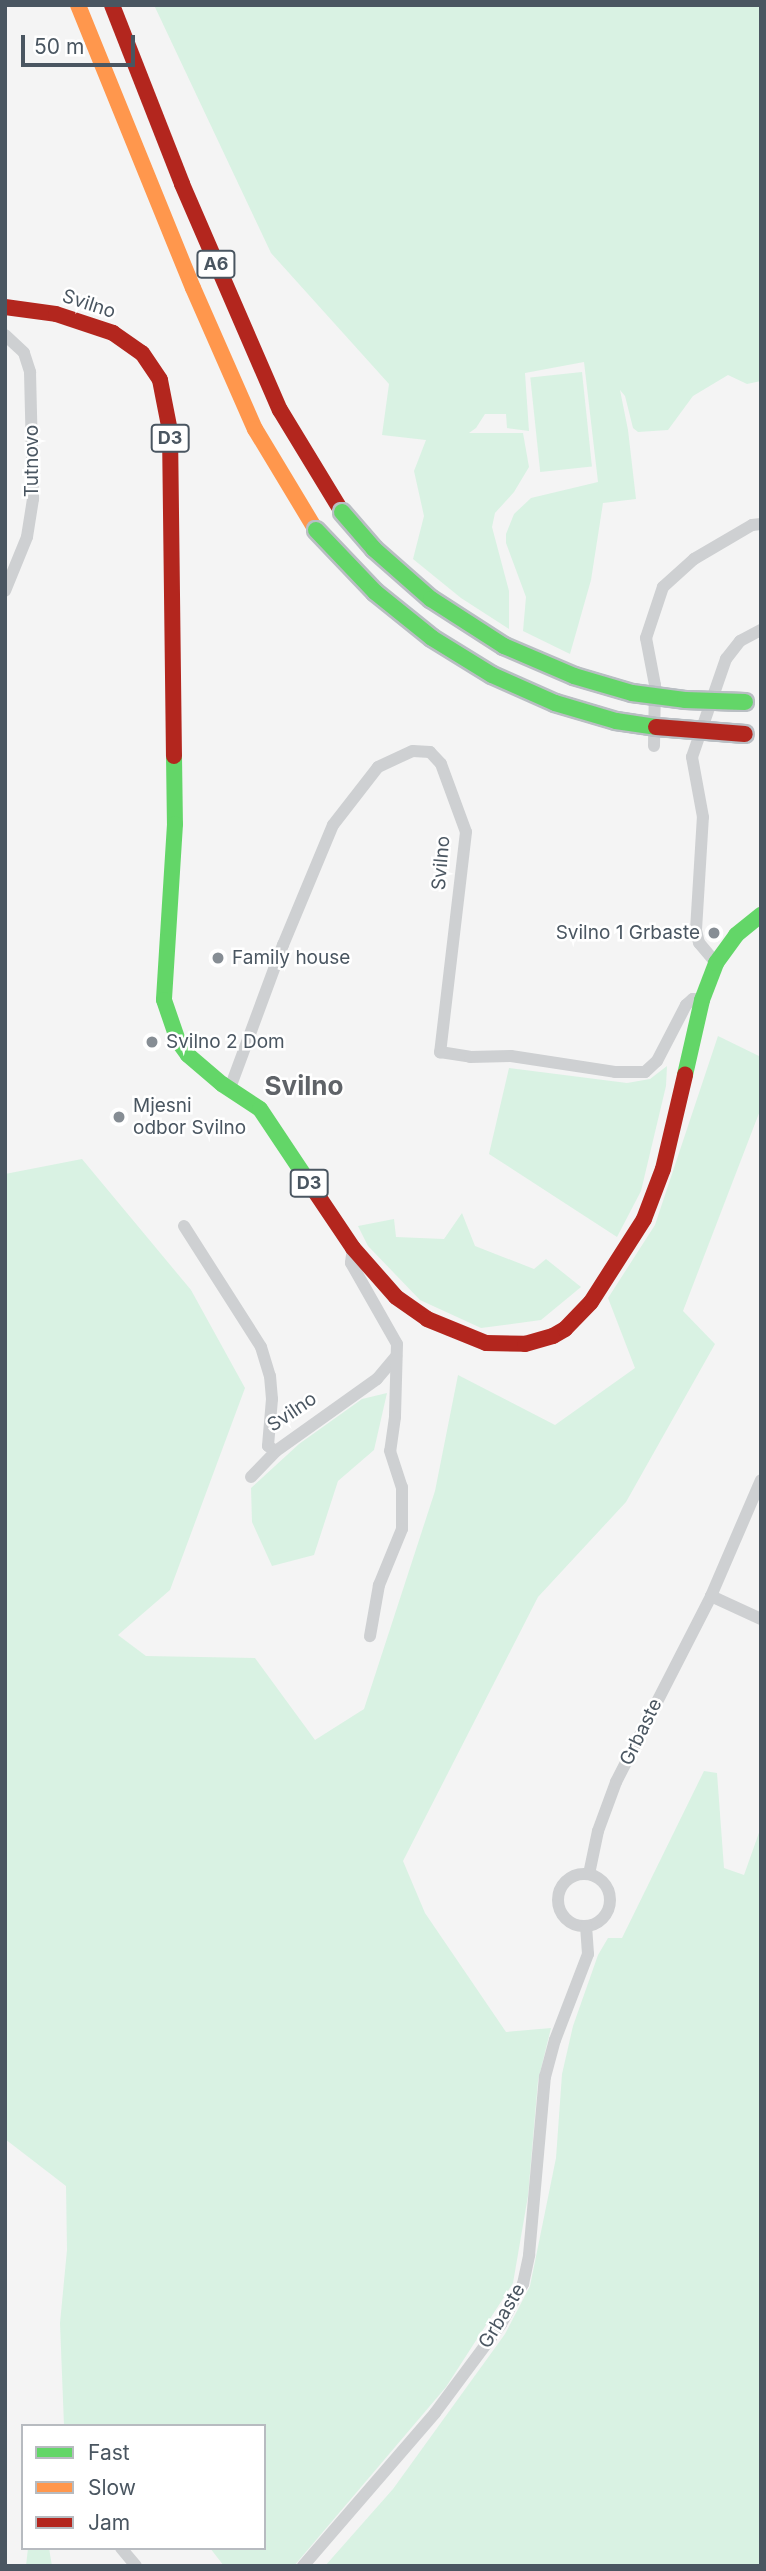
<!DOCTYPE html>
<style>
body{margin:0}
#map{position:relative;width:766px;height:2571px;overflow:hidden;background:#f4f4f4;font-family:Inter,sans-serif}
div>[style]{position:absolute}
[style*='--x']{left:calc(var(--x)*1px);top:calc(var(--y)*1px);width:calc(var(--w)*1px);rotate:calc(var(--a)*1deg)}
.green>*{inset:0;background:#d9f2e3;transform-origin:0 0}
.street>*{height:12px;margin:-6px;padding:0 6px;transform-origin:6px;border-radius:6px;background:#ced0d2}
.street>.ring{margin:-6px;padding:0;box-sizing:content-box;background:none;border:12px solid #ced0d2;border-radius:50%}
.fast>*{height:16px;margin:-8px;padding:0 8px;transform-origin:8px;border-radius:8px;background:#63d668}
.slow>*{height:16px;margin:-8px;padding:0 8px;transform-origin:8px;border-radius:8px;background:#ff974d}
.jam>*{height:16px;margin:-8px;padding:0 8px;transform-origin:8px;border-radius:8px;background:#b3261e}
.bridges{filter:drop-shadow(2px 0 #b9bec3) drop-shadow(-2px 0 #b9bec3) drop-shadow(0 2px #b9bec3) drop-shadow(0 -2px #b9bec3)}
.fast-bridge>*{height:16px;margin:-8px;padding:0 8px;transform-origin:8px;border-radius:8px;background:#63d668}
.jam-bridge>*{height:16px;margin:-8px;padding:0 8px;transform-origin:8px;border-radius:8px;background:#b3261e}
.dots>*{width:19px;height:19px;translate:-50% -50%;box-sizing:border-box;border:4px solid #fff;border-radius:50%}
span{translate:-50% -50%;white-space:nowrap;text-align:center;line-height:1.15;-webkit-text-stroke:5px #fff;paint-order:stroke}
.shield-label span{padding:2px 5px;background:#fff;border:2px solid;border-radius:5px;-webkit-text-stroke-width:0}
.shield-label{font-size:18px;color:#4a5661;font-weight:700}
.street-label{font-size:19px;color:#4a5661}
.poi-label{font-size:19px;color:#4a5661}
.right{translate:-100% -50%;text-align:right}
.left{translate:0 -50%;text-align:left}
.district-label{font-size:26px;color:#5f6368;font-weight:700}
.frame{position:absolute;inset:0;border:7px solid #4a5661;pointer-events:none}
.legend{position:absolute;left:21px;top:2424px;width:245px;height:126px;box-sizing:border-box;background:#fff;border:2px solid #b7bbc0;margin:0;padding:9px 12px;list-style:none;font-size:21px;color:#4a5661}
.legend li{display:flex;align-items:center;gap:14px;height:35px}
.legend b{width:35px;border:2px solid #b7bbc0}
.scale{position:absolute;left:21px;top:35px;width:114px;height:32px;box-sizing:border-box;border:4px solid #4a5661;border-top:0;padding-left:9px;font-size:21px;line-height:24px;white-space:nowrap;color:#4a5661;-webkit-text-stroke:5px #fff;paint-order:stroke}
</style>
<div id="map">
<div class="green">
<div style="clip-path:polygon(154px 5px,761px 5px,761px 381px,747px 384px,728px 375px,693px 396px,668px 430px,638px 432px,633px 428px,625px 396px,620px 390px,628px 430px,636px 499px,603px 503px,591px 580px,570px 654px,523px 631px,526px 597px,506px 543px,506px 534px,514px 514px,531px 498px,598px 482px,584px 362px,525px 373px,529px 431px,507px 428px,506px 414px,485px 414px,476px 428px,469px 433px,523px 433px,529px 467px,514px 492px,495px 513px,492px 527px,509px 591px,509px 629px,461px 598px,413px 559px,424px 516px,414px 471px,426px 440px,382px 435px,389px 384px,271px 253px)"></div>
<div style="left:582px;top:372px;width:95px;height:52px;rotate:84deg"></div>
<div style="clip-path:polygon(718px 1036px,761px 1057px,761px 1108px,683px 1311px,715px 1344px,626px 1502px,538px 1597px,403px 1861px,425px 1913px,506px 2032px,551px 2028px,538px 2081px,528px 2196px,513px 2283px,446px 2387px,294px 2566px,224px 2566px,210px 2548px,264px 2548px,264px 2426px,64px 2426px,60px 2323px,67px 2250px,66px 2186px,5px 2139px,5px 1174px,82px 1159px,191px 1290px,245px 1388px,170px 1590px,118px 1635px,146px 1656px,255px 1658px,315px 1740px,364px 1709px,435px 1491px,458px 1375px,555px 1425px,635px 1368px,608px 1298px,655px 1225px)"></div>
<div style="clip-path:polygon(667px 1066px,666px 1086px,641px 1191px,617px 1237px,489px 1154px,509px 1068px,627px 1083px,650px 1079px)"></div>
<div style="clip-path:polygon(462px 1213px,475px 1246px,534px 1269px,546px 1259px,581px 1287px,541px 1320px,481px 1328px,420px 1300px,368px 1246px,358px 1226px,394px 1219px,396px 1237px,444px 1239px)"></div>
<div style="clip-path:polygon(387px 1393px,374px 1450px,338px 1481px,314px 1555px,272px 1566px,252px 1522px,251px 1488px,299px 1444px,362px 1399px)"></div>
<div style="clip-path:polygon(704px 1771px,717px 1773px,724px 1868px,744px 1875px,761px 1827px,761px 2566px,325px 2566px,393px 2489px,505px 2334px,530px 2286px,556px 2158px,562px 2074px,573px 2026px,598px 1955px,608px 1938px,622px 1938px)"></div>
<div style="clip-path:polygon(28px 2548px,49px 2548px,52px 2566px,26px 2566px)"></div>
</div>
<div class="street">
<div style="--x:5;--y:335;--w:26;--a:43"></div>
<div style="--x:24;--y:353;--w:20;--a:72"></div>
<div style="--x:30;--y:372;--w:127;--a:88.6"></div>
<div style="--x:33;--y:499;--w:38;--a:99"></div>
<div style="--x:27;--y:537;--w:58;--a:112.2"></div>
<div style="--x:654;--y:746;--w:61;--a:-89.1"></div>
<div style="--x:655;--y:685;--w:48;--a:-100.8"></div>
<div style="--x:646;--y:638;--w:54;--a:-71.6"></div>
<div style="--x:663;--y:587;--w:42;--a:-42.1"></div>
<div style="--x:694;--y:559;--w:67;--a:-30.4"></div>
<div style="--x:752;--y:525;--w:9;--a:-6"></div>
<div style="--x:716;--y:963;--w:26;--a:-130"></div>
<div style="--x:699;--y:943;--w:13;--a:-103"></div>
<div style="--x:696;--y:930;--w:113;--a:-86.5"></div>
<div style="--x:703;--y:817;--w:61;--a:-100.4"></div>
<div style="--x:692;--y:757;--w:104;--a:-70.9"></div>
<div style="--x:726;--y:659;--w:23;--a:-52"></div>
<div style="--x:740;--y:641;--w:24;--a:-28"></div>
<div style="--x:230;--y:1088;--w:153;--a:-69.7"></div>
<div style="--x:283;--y:945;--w:130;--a:-67.4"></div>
<div style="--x:333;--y:825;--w:73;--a:-52.2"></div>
<div style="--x:378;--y:767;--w:38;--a:-25"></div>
<div style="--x:413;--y:751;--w:17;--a:3"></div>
<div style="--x:430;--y:752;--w:16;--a:47"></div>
<div style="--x:441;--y:764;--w:72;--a:69.8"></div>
<div style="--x:466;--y:832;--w:222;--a:96.7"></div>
<div style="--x:440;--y:1052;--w:30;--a:9"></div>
<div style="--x:470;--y:1057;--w:41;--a:-1.4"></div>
<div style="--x:511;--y:1056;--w:105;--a:8.7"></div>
<div style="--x:615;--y:1072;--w:30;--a:0"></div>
<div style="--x:645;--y:1072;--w:16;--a:-43"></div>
<div style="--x:657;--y:1061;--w:63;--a:-62.6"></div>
<div style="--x:686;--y:1005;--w:9;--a:-41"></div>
<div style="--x:693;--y:999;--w:9;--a:6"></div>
<div style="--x:184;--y:1226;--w:143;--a:57.5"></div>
<div style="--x:261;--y:1347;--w:30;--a:73"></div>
<div style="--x:270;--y:1376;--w:23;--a:85"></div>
<div style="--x:272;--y:1399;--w:47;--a:94.9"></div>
<div style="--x:268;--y:1446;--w:9;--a:32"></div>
<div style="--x:276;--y:1451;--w:124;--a:-35.5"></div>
<div style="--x:377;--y:1379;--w:30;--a:-50"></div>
<div style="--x:353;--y:1248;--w:15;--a:98"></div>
<div style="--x:351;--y:1263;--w:93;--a:60.4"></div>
<div style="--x:397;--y:1344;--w:73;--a:91.6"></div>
<div style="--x:395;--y:1417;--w:34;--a:98"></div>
<div style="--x:390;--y:1451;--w:38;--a:72"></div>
<div style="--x:402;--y:1487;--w:42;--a:90"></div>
<div style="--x:402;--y:1529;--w:61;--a:112.3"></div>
<div style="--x:379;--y:1585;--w:52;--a:100"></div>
<div style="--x:251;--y:1477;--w:36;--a:-46"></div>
<div style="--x:711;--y:1596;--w:55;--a:24.7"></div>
<div class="ring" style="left:558px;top:1874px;width:40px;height:40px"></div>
<div style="--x:589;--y:1874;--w:44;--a:-78.2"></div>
<div style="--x:598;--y:1831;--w:52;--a:-69.8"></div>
<div style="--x:616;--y:1782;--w:209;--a:-62.9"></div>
<div style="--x:711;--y:1596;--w:126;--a:-66.7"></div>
<div style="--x:121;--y:2548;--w:23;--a:50"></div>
<div style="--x:303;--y:2566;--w:202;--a:-49.2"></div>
<div style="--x:435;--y:2413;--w:111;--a:-53.4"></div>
<div style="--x:501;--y:2324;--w:46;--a:-61.2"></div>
<div style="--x:523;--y:2284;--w:30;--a:-78"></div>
<div style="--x:529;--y:2255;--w:179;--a:-84.9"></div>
<div style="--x:545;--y:2077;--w:38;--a:-75"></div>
<div style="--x:555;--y:2040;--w:92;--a:-69"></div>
<div style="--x:588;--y:1954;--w:28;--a:-94"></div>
</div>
<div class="fast">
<div style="--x:174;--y:756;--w:68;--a:89.2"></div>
<div style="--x:175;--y:824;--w:176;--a:93.6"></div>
<div style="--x:164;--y:1000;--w:43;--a:71.1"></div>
<div style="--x:178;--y:1041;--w:17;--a:54"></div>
<div style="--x:188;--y:1055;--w:45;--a:40.5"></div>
<div style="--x:222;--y:1084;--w:45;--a:33.3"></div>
<div style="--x:260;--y:1109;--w:90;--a:56.3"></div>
<div style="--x:685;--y:1075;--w:77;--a:-77.2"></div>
<div style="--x:702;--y:1000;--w:40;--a:-69"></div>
<div style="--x:716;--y:963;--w:34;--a:-54"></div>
<div style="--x:736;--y:935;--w:32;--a:-39"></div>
</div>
<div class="slow">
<div style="--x:78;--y:5;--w:305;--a:67.9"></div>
<div style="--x:193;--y:288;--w:154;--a:66.3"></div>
<div style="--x:255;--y:429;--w:118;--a:58.9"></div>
</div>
<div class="jam">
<div style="--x:112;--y:5;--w:192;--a:68.6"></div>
<div style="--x:182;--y:184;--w:246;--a:66.6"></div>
<div style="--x:280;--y:410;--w:119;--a:58.7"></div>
<div style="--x:5;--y:307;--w:51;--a:7.8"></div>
<div style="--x:56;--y:314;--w:60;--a:18.4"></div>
<div style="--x:113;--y:333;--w:35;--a:35"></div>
<div style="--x:142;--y:353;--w:32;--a:56"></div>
<div style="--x:160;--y:380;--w:52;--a:78.9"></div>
<div style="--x:170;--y:431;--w:325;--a:89.3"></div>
<div style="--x:310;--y:1184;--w:77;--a:56.1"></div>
<div style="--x:353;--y:1248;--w:65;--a:48.7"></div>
<div style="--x:396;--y:1297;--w:38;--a:35"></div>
<div style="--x:427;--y:1319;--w:64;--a:22.1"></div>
<div style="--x:486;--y:1343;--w:39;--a:1"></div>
<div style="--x:525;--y:1344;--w:29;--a:-16"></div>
<div style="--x:553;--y:1336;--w:14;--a:-30"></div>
<div style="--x:565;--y:1329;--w:37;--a:-46"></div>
<div style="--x:591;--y:1302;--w:98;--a:-57.4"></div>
<div style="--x:644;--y:1219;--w:53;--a:-69.2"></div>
<div style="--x:663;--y:1169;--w:97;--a:-76.8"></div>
</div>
<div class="bridges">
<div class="fast-bridge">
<div style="--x:342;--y:512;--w:49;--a:49.1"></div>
<div style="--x:374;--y:549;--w:76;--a:41.3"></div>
<div style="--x:431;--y:599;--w:87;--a:32.8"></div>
<div style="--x:504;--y:646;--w:76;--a:23.2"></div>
<div style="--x:574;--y:676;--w:60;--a:16.3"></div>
<div style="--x:632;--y:693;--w:53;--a:7.5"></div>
<div style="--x:685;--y:700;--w:60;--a:1.9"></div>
<div style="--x:316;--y:530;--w:86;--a:46.4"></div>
<div style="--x:375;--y:592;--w:73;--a:38.9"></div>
<div style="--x:432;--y:638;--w:70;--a:31.7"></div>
<div style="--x:492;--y:675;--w:69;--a:24"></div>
<div style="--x:555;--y:703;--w:64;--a:16.4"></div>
<div style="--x:616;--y:721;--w:40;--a:8.5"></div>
</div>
<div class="jam-bridge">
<div style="--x:656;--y:727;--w:89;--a:4.5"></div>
</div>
</div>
<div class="dots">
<div style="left:714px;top:933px;background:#868d94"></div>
<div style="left:218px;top:958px;background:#868d94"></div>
<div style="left:152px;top:1042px;background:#868d94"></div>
<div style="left:119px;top:1117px;background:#868d94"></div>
</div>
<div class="shield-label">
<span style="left:216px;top:264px">A6</span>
<span style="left:170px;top:438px">D3</span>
<span style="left:309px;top:1183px">D3</span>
</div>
<div class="street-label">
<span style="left:89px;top:304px;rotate:18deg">Svilno</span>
<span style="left:32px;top:461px;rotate:-90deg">Tutnovo</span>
<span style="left:441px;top:863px;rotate:-85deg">Svilno</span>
<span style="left:292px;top:1412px;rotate:-34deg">Svilno</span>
<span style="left:641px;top:1732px;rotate:-64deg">Grbaste</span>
<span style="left:502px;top:2316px;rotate:-59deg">Grbaste</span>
</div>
<div class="poi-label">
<span class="right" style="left:700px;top:933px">Svilno 1 Grbaste</span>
<span class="left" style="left:232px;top:958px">Family house</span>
<span class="left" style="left:166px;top:1042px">Svilno 2 Dom</span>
<span class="left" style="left:133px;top:1117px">Mjesni<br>odbor Svilno</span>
</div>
<div class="district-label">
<span style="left:304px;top:1086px">Svilno</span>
</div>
<div class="frame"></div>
<ul class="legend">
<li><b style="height:9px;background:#63d668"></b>Fast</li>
<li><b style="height:9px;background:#ff974d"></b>Slow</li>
<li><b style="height:9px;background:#b3261e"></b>Jam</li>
</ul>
<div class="scale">50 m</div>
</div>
